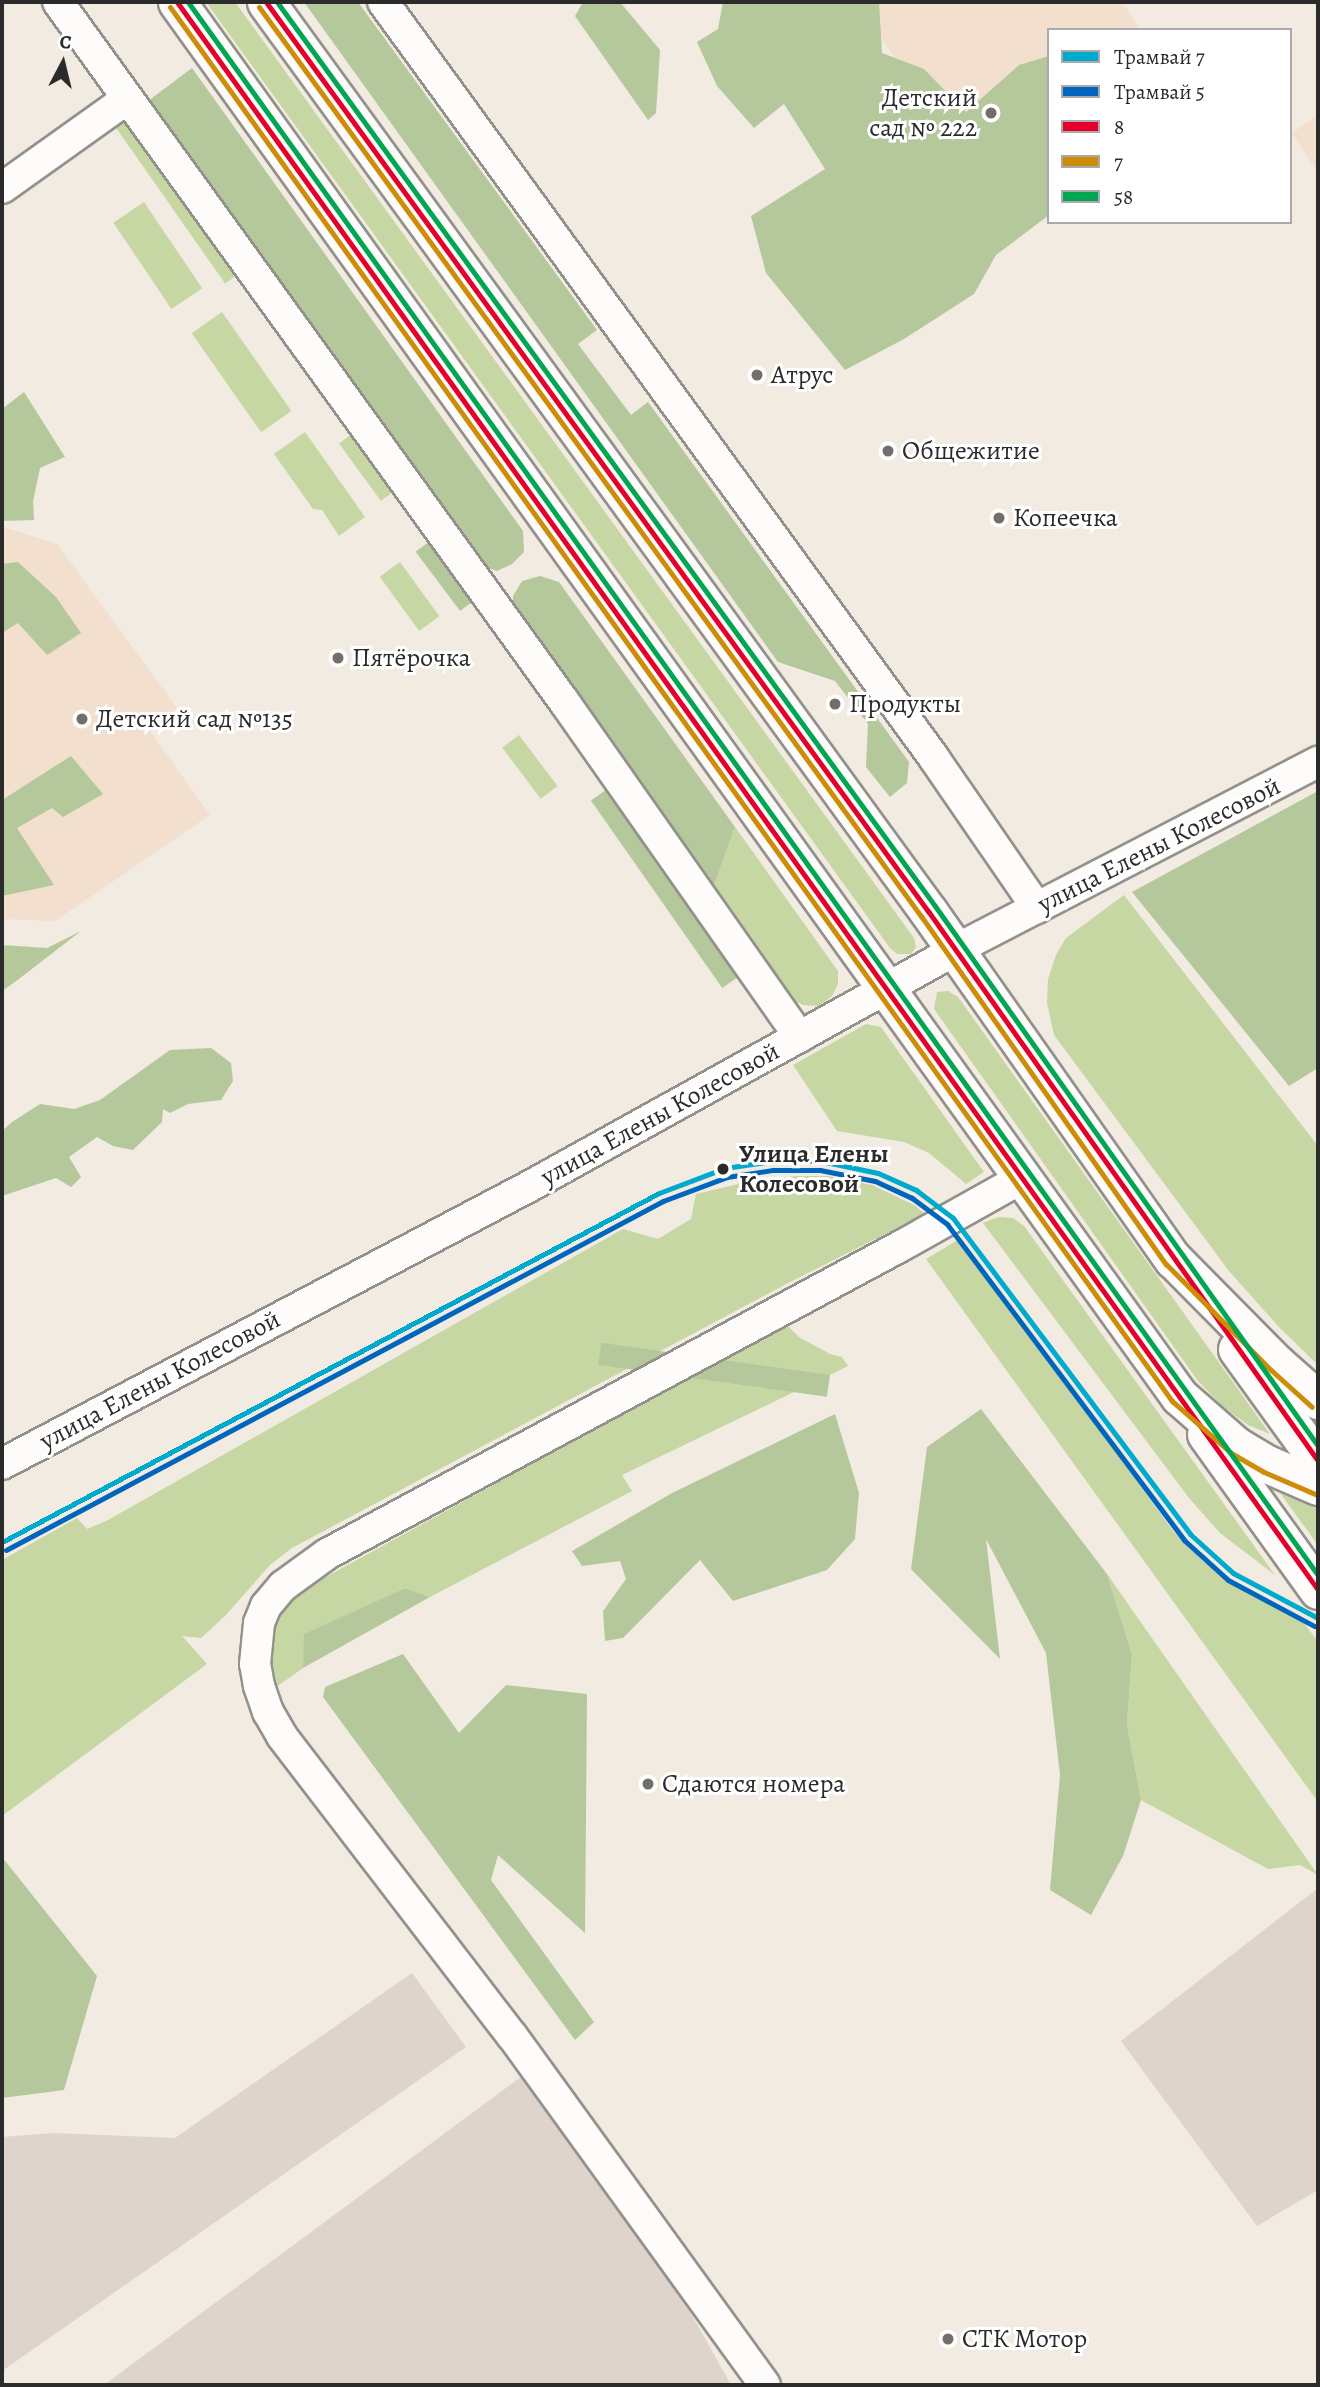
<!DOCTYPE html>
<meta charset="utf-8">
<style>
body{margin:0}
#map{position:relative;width:1320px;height:2387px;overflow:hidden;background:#f2ebe1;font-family:Alegreya,serif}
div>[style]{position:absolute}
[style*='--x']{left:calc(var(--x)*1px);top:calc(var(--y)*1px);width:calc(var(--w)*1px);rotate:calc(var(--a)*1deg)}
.built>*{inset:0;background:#f2dfcd}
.industrial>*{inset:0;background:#dfd4cc}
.green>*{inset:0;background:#c6d7a3;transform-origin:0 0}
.forest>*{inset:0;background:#b4c89c;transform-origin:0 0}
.roads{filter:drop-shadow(2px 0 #94918c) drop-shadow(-2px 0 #94918c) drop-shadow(0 2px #94918c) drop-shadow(0 -2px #94918c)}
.minor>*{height:30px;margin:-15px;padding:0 15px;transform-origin:15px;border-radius:15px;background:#fdfcfa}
.major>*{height:37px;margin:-18.5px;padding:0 18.5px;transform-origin:18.5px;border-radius:18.5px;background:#fdfcfa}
.bus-1>*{height:5px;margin:-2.5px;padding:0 2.5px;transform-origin:2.5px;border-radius:2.5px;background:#e4002b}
.bus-2>*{height:5px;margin:-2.5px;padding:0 2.5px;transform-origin:2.5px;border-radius:2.5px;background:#ce8d09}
.bus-3>*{height:5px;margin:-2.5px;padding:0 2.5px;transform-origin:2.5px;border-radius:2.5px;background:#00a651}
.tram-1>*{height:5px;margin:-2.5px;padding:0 2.5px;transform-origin:2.5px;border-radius:2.5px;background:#00a9ce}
.tram-2>*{height:5px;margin:-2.5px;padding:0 2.5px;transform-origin:2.5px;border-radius:2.5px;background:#0065bd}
.dots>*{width:19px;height:19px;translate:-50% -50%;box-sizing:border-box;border:4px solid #fff;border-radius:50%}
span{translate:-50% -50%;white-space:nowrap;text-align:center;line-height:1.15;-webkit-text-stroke:6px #fff;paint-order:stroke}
.poi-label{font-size:26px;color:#2b2b2b}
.right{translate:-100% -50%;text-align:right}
.left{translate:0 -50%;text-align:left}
.street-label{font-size:26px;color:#2b2b2b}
.stop-label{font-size:26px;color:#2b2b2b;font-weight:700}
.frame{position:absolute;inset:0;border:4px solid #2b2b2b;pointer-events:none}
.legend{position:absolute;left:1047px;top:28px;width:245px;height:196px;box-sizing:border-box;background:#fff;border:2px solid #aaa;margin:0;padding:9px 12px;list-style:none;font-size:21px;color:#2b2b2b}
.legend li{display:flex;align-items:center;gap:14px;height:35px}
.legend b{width:35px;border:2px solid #aaa}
.north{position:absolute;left:28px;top:28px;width:70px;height:70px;-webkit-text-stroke:5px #fff;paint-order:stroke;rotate:7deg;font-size:19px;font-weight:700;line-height:28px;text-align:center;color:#2b2b2b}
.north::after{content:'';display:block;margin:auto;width:24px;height:32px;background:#2b2b2b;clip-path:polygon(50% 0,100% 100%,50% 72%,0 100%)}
</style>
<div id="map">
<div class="built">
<div style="clip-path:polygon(856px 2px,1122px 2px,1141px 30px,1049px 30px,1049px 195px,1009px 222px)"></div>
<div style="clip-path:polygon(1318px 115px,1318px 173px,1292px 133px)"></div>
<div style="clip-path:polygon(4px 527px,57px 544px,177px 708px,149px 730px,210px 815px,55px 921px,2px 919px,2px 529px)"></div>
</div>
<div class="industrial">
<div style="clip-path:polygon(1318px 1888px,1318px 2190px,1257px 2226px,1121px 2041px)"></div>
<div style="clip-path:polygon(412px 1973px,466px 2047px,2px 2371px,2px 2137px,54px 2133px,175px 2138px)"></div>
<div style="clip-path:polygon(521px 2077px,688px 2308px,731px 2385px,104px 2385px)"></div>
</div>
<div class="green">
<div style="clip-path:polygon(206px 2px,235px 2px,914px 938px,916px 947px,911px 954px,897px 954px,890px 948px)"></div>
<div style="left:127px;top:119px;width:191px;height:14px;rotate:55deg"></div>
<div style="left:144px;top:202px;width:104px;height:37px;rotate:56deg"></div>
<div style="left:222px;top:312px;width:121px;height:37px;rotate:55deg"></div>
<div style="clip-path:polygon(305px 432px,365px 517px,339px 536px,322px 510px,313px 509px,274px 454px)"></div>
<div style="left:352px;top:434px;width:71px;height:16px;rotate:54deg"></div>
<div style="left:400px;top:562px;width:67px;height:25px;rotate:54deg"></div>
<div style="left:519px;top:735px;width:64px;height:21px;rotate:53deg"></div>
<div style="clip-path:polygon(735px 827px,838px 971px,838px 984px,832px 996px,819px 1006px,803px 1005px,787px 997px,712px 891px)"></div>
<div style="clip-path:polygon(1124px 895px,1318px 1146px,1318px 1365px,1278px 1326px,1229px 1271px,1054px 1035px,1047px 1003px,1048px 979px,1056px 955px,1066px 938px)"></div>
<div style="clip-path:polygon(948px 991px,958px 997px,1270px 1434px,1248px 1425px,1222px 1406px,1198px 1381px,934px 1009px,937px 992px)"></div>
<div style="clip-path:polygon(866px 1024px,881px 1027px,984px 1172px,966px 1184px,929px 1153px,904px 1142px,837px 1131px,793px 1065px)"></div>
<div style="clip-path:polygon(796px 1176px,828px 1176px,872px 1185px,914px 1205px,925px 1214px,788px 1283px,292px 1548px,270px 1565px,226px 1615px,201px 1638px,182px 1636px,207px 1664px,2px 1816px,2px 1560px,77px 1518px,87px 1529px,108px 1520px,623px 1229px,658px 1239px,691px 1219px,696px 1194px,751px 1181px)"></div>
<div style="clip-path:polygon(998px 1217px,1013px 1218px,1024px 1226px,1275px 1575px,1220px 1533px,1189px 1498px,983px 1223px)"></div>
<div style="clip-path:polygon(961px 1238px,1173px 1531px,1204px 1562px,1273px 1606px,1302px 1620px,1318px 1642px,1318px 1802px,926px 1259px)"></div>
<div style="clip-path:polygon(786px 1324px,799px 1337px,830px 1354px,842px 1357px,848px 1366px,622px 1475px,632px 1491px,430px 1597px,405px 1588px,305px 1634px,303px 1668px,272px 1690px,266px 1678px,269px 1640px,280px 1610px,315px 1583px)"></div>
<div style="clip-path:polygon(1280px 1493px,1318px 1508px,1318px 1545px)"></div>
<div style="clip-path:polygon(1107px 1574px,1318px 1875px,1300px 1865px,1268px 1869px,1141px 1800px,1127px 1725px,1132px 1654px)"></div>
</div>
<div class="forest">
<div style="clip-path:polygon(304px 2px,358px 2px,597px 330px,578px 344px,631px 415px,648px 402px,909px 762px,907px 783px,890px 797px,866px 767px,868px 724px,835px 681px,778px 662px)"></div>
<div style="clip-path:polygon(583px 2px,620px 2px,660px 50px,656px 113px,648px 120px,575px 16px)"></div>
<div style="clip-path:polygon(723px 2px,879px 2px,882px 53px,924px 69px,966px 112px,1019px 65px,1049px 56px,1049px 215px,996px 255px,974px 294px,904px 339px,845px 370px,766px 273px,751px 216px,825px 169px,784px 104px,754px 128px,717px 86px,697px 42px,718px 29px)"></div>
<div style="clip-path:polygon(192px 68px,523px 531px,524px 552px,512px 564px,497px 571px,478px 564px,148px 101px)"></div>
<div style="clip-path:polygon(24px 392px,65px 457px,40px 468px,33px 501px,34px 520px,2px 521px,2px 409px)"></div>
<div style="left:430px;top:541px;width:74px;height:18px;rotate:53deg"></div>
<div style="clip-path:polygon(18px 562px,56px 597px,81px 633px,47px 655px,18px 623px,2px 633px,2px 564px)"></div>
<div style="clip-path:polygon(540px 576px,559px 582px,735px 827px,712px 891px,513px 614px,513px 596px,522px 581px)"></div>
<div style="clip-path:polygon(71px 756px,103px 794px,63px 817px,52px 808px,17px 828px,54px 885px,2px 896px,2px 800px)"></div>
<div style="left:613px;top:785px;width:229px;height:27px;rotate:55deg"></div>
<div style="clip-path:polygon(1318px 791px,1318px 1068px,1289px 1086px,1132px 892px)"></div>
<div style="clip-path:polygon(81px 931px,15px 982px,2px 991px,2px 945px,47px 948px)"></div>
<div style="clip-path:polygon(211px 1048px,231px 1063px,233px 1081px,221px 1100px,188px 1104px,170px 1113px,163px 1109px,162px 1122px,133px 1150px,113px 1146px,97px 1137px,69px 1157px,81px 1177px,71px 1187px,56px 1178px,2px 1196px,2px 1131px,12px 1122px,40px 1104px,74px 1109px,100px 1100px,170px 1050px)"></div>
<div style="left:830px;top:1375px;width:22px;height:231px;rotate:98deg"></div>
<div style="clip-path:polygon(981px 1409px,1107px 1574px,1132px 1654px,1127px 1725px,1141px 1800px,1123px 1856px,1091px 1915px,1050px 1890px,1060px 1775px,1046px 1653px,986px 1539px,1000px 1659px,911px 1569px,927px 1447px)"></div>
<div style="clip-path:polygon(835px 1414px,859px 1493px,855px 1539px,827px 1570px,733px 1601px,700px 1560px,623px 1638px,605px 1641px,603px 1611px,626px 1579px,620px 1561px,582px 1566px,572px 1551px,672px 1493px)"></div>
<div style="clip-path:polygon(405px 1588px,430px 1597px,303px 1668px,304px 1634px)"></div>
<div style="clip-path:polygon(403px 1654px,459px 1733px,506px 1685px,587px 1694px,585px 1933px,498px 1855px,491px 1880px,594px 2022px,575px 2040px,323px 1697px,325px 1687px)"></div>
<div style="clip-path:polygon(2px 1857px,97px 1976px,64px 2090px,2px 2098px)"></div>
</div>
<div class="roads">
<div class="minor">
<div style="--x:58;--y:2;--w:865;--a:54.12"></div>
<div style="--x:565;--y:703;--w:408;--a:54.9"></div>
<div style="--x:383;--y:2;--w:935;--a:53.91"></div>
<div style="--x:934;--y:758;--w:182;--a:55.5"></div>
<div style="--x:2;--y:188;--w:153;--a:-35.5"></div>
<div style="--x:2;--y:1464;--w:597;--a:-27.77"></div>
<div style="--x:530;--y:1186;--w:486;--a:-29"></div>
<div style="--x:955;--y:950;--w:409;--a:-27.4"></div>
<div style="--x:765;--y:2385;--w:431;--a:-125.9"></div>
<div style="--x:512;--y:2036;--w:378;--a:-127.5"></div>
<div style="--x:282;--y:1736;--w:28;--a:-120"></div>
<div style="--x:268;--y:1712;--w:28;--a:-109"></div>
<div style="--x:259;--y:1686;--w:22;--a:-100"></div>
<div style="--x:255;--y:1664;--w:41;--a:-84.4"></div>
<div style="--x:259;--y:1623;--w:18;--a:-68"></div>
<div style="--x:266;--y:1606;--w:26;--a:-50"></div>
<div style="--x:283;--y:1586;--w:54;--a:-36"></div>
<div style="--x:327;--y:1554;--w:651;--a:-28.22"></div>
<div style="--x:901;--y:1246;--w:139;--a:-29.3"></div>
</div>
<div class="major">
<div style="--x:177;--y:2;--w:1717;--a:54.29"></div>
<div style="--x:1179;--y:1396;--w:74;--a:41.2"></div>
<div style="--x:1235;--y:1445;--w:37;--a:31"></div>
<div style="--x:1267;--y:1464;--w:56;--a:23.3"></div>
<div style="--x:266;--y:2;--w:1125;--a:53.94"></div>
<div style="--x:928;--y:911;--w:426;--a:54.9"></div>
<div style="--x:1173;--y:1259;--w:148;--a:45.3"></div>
<div style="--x:1277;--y:1364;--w:55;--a:41.3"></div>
<div style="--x:1237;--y:1349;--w:138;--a:54.1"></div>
<div style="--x:1206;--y:1434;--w:192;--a:54.3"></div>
</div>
</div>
<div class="bus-1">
<div style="--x:177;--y:2;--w:1955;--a:54.3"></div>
<div style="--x:266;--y:2;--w:1125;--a:53.94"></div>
<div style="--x:928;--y:911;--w:674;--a:54.66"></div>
</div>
<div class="bus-2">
<div style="--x:170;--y:7;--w:1717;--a:54.29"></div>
<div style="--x:1172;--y:1401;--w:79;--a:41.4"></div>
<div style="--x:1231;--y:1453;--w:38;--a:30"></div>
<div style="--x:1264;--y:1472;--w:56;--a:23.3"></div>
<div style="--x:259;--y:7;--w:1125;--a:53.94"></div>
<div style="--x:921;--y:916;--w:426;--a:54.9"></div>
<div style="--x:1166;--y:1264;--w:149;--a:45.3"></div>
<div style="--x:1271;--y:1370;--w:55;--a:42.1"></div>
</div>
<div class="bus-3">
<div style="--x:188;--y:2;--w:1937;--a:54.31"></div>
<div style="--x:277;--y:2;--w:1118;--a:53.95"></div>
<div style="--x:935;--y:906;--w:662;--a:54.65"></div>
</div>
<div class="tram-1">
<div style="--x:2;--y:1542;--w:744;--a:-27.98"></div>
<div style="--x:659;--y:1193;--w:71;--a:-20.7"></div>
<div style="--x:725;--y:1168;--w:48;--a:-8.5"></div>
<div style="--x:772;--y:1161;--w:49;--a:0"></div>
<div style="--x:821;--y:1161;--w:58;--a:11.9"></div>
<div style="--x:878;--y:1173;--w:42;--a:24.1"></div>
<div style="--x:916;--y:1190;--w:46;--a:37.1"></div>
<div style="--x:953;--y:1218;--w:395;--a:53.1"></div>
<div style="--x:1190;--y:1534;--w:58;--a:42.2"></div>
<div style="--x:1233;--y:1573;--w:96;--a:27.9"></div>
</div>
<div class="tram-2">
<div style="--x:6;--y:1550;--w:744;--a:-27.98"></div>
<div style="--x:663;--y:1201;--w:68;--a:-20.6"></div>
<div style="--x:727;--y:1177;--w:47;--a:-8.7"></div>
<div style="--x:773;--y:1170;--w:47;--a:0"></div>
<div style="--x:820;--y:1170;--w:56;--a:11.3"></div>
<div style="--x:875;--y:1181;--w:41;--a:24.7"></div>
<div style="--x:912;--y:1198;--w:44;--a:36.6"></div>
<div style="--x:947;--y:1224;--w:395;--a:53.1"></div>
<div style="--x:1184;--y:1540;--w:59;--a:42.3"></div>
<div style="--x:1228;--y:1580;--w:98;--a:28.1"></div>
</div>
<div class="dots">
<div style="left:991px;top:113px;background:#716e6b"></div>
<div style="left:757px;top:375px;background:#716e6b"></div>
<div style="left:888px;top:451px;background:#716e6b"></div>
<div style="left:999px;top:518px;background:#716e6b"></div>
<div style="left:338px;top:658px;background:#716e6b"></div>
<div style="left:835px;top:704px;background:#716e6b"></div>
<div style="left:82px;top:719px;background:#716e6b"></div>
<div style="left:723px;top:1169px;background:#2b2b2b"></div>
<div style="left:648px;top:1784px;background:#716e6b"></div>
<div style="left:948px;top:2339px;background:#716e6b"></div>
</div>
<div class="poi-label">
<span class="right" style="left:977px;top:113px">Детский<br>сад № 222</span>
<span class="left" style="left:771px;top:375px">Атрус</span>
<span class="left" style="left:902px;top:451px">Общежитие</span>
<span class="left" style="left:1013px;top:518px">Копеечка</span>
<span class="left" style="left:352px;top:658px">Пятёрочка</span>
<span class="left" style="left:849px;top:704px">Продукты</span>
<span class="left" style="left:96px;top:719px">Детский сад №135</span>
<span class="left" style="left:662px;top:1784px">Сдаются номера</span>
<span class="left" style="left:962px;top:2339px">СТК Мотор</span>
</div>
<div class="street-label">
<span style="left:1159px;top:845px;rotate:-27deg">улица Елены Колесовой</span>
<span style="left:660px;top:1114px;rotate:-29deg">улица Елены Колесовой</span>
<span style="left:160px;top:1380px;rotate:-28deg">улица Елены Колесовой</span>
</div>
<div class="stop-label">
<span class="left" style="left:739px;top:1169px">Улица Елены<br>Колесовой</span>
</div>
<div class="frame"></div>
<ul class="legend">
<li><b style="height:9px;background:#00a9ce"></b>Трамвай 7</li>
<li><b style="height:9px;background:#0065bd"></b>Трамвай 5</li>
<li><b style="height:9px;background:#e4002b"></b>8</li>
<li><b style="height:9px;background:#ce8d09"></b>7</li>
<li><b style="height:9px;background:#00a651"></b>58</li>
</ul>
<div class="north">С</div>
</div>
